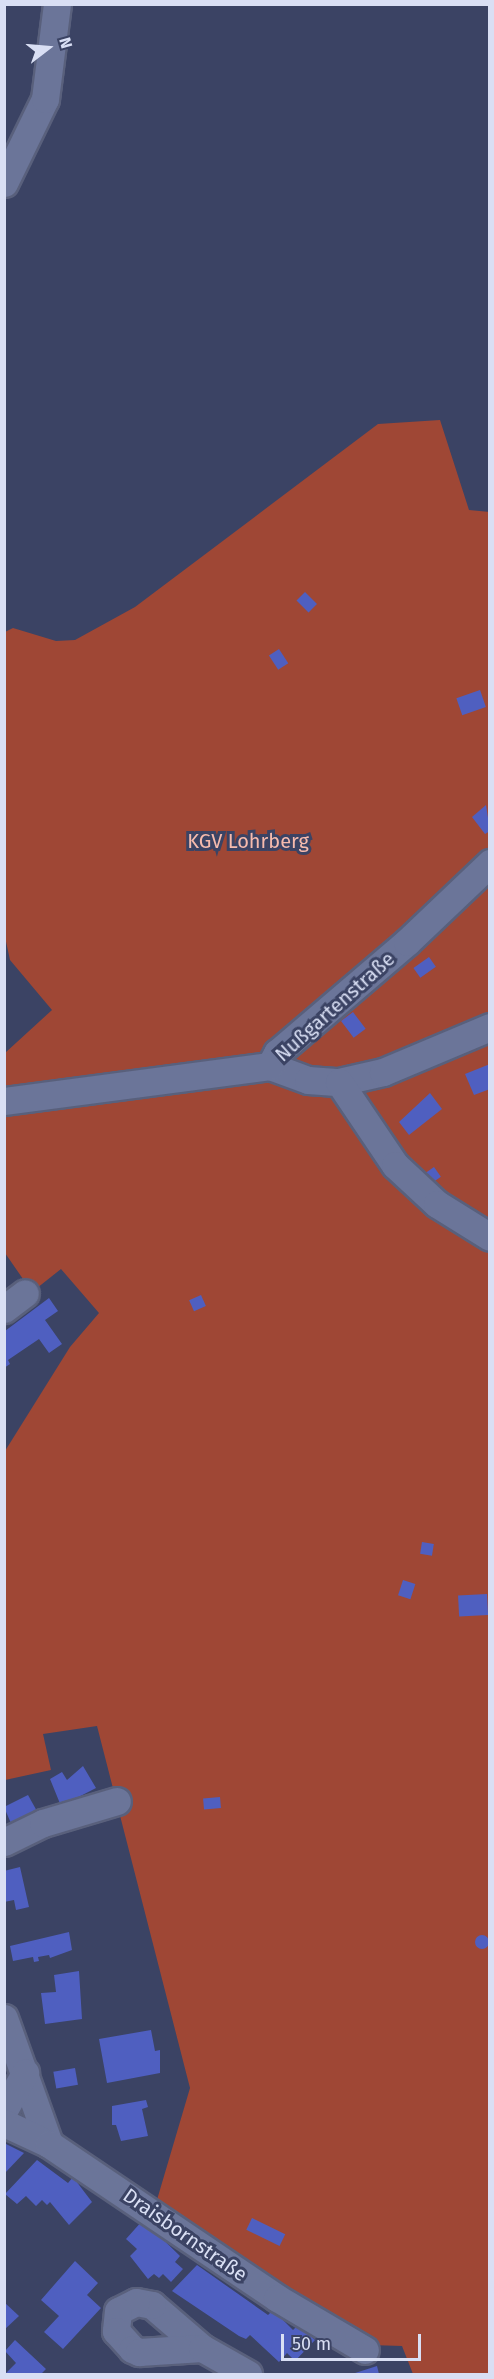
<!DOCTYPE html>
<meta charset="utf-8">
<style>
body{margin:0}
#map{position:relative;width:494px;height:2379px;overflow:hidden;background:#3b4364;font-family:"Fira Sans",sans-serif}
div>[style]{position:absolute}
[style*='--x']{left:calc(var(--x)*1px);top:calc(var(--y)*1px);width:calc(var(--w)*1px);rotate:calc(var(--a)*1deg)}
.green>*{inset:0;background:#9f4735}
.building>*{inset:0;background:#4f5fc0;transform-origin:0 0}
.round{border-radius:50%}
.roads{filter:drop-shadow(2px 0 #59607c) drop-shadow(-2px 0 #59607c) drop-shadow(0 2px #59607c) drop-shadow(0 -2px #59607c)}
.minor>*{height:27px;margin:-13.5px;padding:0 13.5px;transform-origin:13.5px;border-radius:13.5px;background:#6b7599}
span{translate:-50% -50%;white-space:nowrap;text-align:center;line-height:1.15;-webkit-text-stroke:6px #3b4364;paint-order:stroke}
.park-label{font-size:20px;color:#f7bbad}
.street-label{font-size:20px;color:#d9dff4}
.frame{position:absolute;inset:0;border:6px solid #d9dff4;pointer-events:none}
.north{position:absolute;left:18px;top:18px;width:60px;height:60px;-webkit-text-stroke:4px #3b4364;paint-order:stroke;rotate:74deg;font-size:16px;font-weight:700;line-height:24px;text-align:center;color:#d9dff4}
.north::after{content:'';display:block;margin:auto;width:21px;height:27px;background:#d9dff4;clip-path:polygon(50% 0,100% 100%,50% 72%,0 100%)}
.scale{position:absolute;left:281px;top:2334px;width:140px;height:27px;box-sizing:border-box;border:3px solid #d9dff4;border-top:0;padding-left:8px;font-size:18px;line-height:21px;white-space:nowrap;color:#d9dff4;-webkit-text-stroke:4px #3b4364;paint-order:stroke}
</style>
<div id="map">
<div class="green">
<div style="clip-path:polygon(440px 420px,469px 510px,490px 512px,489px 2374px,413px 2374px,402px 2346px,370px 2345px,154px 2210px,190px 2088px,97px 1726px,43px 1734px,51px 1770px,5px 1780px,5px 1451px,70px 1347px,99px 1313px,61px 1269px,32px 1292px,5px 1253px,5px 1053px,52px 1010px,10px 960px,5px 937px,5px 632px,13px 628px,56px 641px,75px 640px,135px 607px,378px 424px)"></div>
</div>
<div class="building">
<div style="left:305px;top:592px;width:17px;height:12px;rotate:45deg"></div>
<div style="left:279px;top:649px;width:17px;height:12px;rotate:57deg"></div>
<div style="left:480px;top:690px;width:18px;height:25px;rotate:71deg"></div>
<div style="clip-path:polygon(486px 805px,490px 831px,485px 834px,472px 817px)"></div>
<div style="left:429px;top:957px;width:12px;height:19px;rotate:55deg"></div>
<div style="left:353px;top:1012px;width:21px;height:15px;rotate:53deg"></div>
<div style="clip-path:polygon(490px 1064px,490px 1089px,474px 1095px,465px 1074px)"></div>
<div style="clip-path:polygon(430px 1093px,442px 1109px,409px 1135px,399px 1122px)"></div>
<div style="left:434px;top:1167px;width:12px;height:14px;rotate:55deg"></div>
<div style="left:201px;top:1295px;width:12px;height:13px;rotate:66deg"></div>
<div style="clip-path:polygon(49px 1298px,58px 1311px,45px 1320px,62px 1344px,49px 1353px,39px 1339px,8px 1360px,10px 1364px,4px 1368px,5px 1331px)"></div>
<div style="left:422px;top:1542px;width:12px;height:12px;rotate:9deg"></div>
<div style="left:403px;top:1580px;width:13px;height:16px;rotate:18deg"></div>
<div style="left:487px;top:1594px;width:21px;height:29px;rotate:87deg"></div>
<div style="clip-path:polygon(83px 1766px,96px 1788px,61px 1806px,50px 1779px,62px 1772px,67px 1780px)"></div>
<div style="clip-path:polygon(28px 1795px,38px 1813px,13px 1828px,4px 1807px)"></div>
<div style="left:220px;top:1797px;width:11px;height:17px;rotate:85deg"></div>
<div style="clip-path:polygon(20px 1867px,29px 1907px,16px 1910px,14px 1900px,4px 1902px,4px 1871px)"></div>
<div style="clip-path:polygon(69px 1932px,72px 1950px,50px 1958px,49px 1955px,38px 1957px,39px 1961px,34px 1962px,33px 1957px,13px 1961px,10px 1946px)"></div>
<div class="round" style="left:475px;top:1935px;width:14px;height:14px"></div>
<div style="clip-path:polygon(79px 1971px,82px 2019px,45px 2024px,41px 1993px,56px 1992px,54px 1975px)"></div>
<div style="clip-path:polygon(151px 2030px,155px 2051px,160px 2050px,160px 2073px,107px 2083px,99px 2039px)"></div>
<div style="left:75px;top:2068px;width:17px;height:22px;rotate:80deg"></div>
<div style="clip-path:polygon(146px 2100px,148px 2107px,142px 2109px,148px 2136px,121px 2141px,116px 2125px,112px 2125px,112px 2106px)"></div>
<div style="clip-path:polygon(4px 2143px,24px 2153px,4px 2174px)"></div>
<div style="clip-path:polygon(37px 2160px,68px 2183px,73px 2177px,92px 2202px,69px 2225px,50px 2202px,47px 2205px,42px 2200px,36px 2206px,26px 2196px,17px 2204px,5px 2194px)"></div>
<div style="left:252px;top:2218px;width:37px;height:13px;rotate:26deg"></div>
<div style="clip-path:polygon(143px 2220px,180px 2256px,175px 2262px,183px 2269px,171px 2282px,163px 2274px,159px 2278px,154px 2274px,148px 2279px,130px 2256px,137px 2249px,126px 2239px)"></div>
<div style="clip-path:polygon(75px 2261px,98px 2283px,87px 2295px,101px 2308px,63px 2349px,44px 2332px,59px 2316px,41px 2300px)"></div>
<div style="clip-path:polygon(197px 2265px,268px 2315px,273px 2310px,293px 2330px,299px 2324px,315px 2340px,295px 2361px,287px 2353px,279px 2362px,250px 2335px,246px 2339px,239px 2336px,172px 2291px)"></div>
<div style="clip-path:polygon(4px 2302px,19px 2316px,4px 2330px)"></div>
<div style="clip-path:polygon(15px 2340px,46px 2369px,41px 2374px,5px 2374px,16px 2363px,5px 2351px)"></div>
<div style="clip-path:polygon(377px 2366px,379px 2374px,352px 2374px)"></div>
</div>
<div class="roads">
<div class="minor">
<div style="--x:4;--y:183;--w:93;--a:-64"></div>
<div style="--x:45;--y:99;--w:96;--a:-82.8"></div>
<div style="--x:270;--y:1066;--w:15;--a:-62"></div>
<div style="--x:277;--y:1053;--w:171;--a:-40.5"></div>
<div style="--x:407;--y:942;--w:115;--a:-43.6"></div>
<div style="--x:270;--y:1066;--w:40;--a:20.2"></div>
<div style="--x:308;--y:1080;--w:31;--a:4"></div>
<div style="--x:339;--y:1082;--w:45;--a:-12.8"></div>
<div style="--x:383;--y:1072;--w:116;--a:-22.8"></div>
<div style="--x:339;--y:1082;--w:100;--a:56"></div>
<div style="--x:395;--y:1165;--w:57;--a:42.9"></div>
<div style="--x:437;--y:1204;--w:62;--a:31.9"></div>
<div style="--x:4;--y:1101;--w:268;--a:-7.5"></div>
<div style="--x:4;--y:1309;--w:26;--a:-37"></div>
<div style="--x:4;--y:1842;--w:43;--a:-26"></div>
<div style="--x:43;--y:1823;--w:77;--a:-16.6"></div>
<div style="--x:4;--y:2018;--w:134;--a:70.3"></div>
<div style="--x:4;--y:2110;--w:43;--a:-60.4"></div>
<div style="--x:4;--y:2123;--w:50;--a:25"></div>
<div style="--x:49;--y:2144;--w:275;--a:34"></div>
<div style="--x:277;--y:2298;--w:102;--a:30.6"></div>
<div style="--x:202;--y:2348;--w:66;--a:-139.3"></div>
<div style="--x:152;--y:2305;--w:16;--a:-169"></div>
<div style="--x:136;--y:2302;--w:20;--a:153"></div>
<div style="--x:118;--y:2311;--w:20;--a:96"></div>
<div style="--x:116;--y:2331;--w:24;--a:48"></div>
<div style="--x:132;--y:2349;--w:8;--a:23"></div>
<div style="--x:139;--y:2352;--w:63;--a:-3.6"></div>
<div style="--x:202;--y:2348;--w:53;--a:29.5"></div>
</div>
</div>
<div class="park-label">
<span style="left:248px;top:841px">KGV Lohrberg</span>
</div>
<div class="street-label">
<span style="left:335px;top:1007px;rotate:-42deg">Nußgartenstraße</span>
<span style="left:185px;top:2235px;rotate:35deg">Draisbornstraße</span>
</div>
<div class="frame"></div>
<div class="north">N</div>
<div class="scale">50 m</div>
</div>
